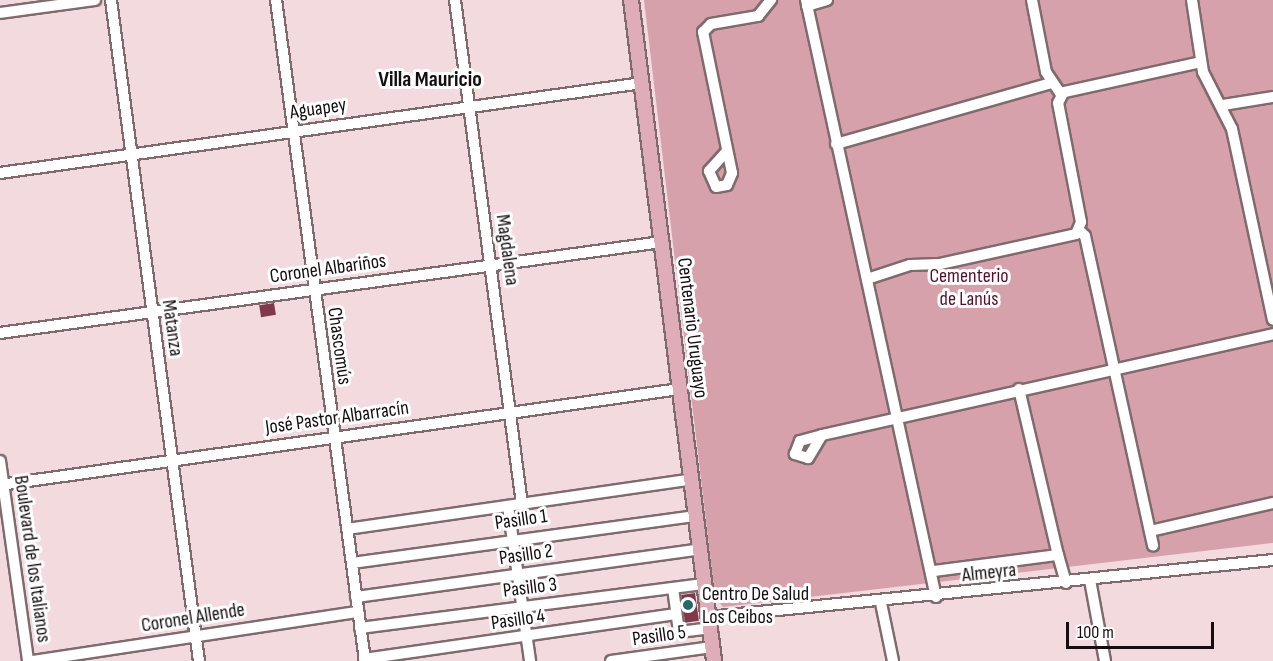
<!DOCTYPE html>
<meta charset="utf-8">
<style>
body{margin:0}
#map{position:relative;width:1273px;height:661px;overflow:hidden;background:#f2dade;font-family:"Sofia Sans Condensed",sans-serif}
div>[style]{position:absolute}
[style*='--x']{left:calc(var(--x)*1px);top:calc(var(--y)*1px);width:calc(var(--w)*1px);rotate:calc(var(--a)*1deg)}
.green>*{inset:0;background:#d7a1ac}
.building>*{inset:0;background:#81384c;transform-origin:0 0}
.roads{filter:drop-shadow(2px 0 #7f6a6e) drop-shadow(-2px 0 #7f6a6e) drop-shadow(0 2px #7f6a6e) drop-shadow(0 -2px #7f6a6e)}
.minor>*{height:10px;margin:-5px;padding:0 5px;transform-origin:5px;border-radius:5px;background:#fff}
.major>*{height:14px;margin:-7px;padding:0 7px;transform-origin:7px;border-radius:7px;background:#dfadb9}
.dots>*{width:16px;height:16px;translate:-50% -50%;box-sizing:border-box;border:3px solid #fff;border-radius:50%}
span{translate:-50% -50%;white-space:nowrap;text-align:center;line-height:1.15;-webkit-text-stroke:6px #fff;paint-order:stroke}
.street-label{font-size:20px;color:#150d0f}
.park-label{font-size:20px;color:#570e28}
.poi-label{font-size:20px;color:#150d0f}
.left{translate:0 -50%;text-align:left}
.quarter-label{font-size:22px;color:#150d0f;font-weight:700}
.scale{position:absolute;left:1066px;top:622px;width:148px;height:27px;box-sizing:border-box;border:3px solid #150d0f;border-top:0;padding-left:8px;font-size:18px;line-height:21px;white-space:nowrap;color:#150d0f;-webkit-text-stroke:4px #fff;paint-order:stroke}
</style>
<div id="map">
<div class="green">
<div style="clip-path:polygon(644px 0,1273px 0,1273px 543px,723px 607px,715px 597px)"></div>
</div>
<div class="building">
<div style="left:274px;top:303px;width:12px;height:15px;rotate:81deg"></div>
<div style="left:695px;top:593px;width:28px;height:14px;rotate:82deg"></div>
</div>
<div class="roads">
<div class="minor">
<div style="--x:111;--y:0;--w:667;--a:82.42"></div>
<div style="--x:276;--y:0;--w:667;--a:82.33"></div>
<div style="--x:455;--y:0;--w:508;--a:82.43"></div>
<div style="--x:806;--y:0;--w:611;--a:77.72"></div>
<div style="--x:1032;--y:0;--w:73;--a:79"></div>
<div style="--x:1046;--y:72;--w:25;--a:56"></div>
<div style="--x:1060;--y:93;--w:144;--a:-12.4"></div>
<div style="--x:1192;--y:0;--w:73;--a:81.3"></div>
<div style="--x:1203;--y:72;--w:64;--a:63"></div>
<div style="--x:1232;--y:129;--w:195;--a:77.9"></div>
<div style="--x:807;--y:6;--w:21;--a:-17"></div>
<div style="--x:0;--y:13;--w:96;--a:-7.8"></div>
<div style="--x:1223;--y:105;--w:51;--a:-9.1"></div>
<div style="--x:836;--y:144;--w:223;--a:-15.8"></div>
<div style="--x:727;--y:151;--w:27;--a:132"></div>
<div style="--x:709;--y:171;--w:17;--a:66"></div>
<div style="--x:716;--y:187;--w:11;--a:-10"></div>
<div style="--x:727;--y:185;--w:13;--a:-67"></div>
<div style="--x:732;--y:173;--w:144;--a:-101.6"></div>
<div style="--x:703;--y:32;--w:11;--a:-45"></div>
<div style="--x:711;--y:24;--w:48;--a:-9.7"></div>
<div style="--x:758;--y:16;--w:21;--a:-51"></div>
<div style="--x:0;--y:173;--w:648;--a:-7.98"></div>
<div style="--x:1079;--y:230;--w:8;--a:45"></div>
<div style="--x:1085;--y:236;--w:317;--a:77.6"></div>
<div style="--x:867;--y:279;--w:45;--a:-18"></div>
<div style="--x:910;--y:265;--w:30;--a:-2"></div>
<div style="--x:940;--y:264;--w:139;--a:-12.4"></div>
<div style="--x:1076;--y:234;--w:13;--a:-67"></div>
<div style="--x:1081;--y:222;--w:121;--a:-100.9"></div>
<div style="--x:1058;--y:103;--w:11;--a:-63"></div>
<div style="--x:0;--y:333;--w:668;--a:-7.83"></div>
<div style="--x:1019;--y:389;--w:171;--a:76.8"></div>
<div style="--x:822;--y:435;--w:27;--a:121"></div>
<div style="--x:808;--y:458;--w:14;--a:-163"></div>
<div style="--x:795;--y:454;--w:14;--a:-69"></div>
<div style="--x:800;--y:441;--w:23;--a:-15"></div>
<div style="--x:822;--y:435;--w:462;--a:-12.6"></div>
<div style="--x:0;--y:461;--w:202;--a:82"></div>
<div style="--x:0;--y:485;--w:687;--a:-8.04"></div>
<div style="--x:508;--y:506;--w:157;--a:81.9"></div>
<div style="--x:347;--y:529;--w:349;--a:-8.2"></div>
<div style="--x:1150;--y:531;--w:126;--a:-12.8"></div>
<div style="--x:352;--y:563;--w:347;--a:-7.8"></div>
<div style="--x:934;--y:571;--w:125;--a:-7.4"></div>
<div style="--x:1058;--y:555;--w:29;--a:74"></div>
<div style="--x:1090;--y:580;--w:82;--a:79.5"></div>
<div style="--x:673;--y:588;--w:44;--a:82.2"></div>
<div style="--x:679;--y:632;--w:31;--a:-7"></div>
<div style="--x:356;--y:597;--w:348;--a:-7.9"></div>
<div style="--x:881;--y:603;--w:59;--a:78.3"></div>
<div style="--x:709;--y:617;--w:567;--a:-5.77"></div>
<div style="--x:360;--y:628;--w:348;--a:-7.3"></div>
<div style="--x:364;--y:659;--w:315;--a:-8.2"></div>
<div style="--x:33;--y:661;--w:329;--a:-8.6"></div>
<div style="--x:611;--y:661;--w:102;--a:-7.9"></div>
</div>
<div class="major">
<div style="--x:631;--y:0;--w:666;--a:82.84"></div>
</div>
</div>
<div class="dots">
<div style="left:688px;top:605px;background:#226b63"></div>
</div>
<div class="street-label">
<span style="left:318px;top:109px;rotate:-8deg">Aguapey</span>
<span style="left:507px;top:250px;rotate:82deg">Magdalena</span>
<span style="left:328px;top:269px;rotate:-8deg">Coronel Albariños</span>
<span style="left:172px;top:328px;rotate:82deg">Matanza</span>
<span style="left:692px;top:328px;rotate:83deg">Centenario Uruguayo</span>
<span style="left:339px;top:346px;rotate:82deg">Chascomús</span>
<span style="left:337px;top:418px;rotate:-8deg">José Pastor Albarracín</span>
<span style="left:521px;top:520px;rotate:-8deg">Pasillo 1</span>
<span style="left:526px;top:555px;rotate:-8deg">Pasillo 2</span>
<span style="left:32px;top:559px;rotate:82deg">Boulevard de los Italianos</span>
<span style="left:989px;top:573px;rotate:-6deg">Almeyra</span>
<span style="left:530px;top:588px;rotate:-7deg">Pasillo 3</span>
<span style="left:193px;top:618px;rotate:-9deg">Coronel Allende</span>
<span style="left:518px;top:620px;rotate:-8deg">Pasillo 4</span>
<span style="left:659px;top:636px;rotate:-8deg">Pasillo 5</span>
</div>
<div class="park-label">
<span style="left:969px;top:288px">Cementerio<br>de Lanús</span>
</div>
<div class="poi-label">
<span class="left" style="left:702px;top:606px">Centro De Salud<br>Los Ceibos</span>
</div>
<div class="quarter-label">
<span style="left:430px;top:80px">Villa Mauricio</span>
</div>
<div class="scale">100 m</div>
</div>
